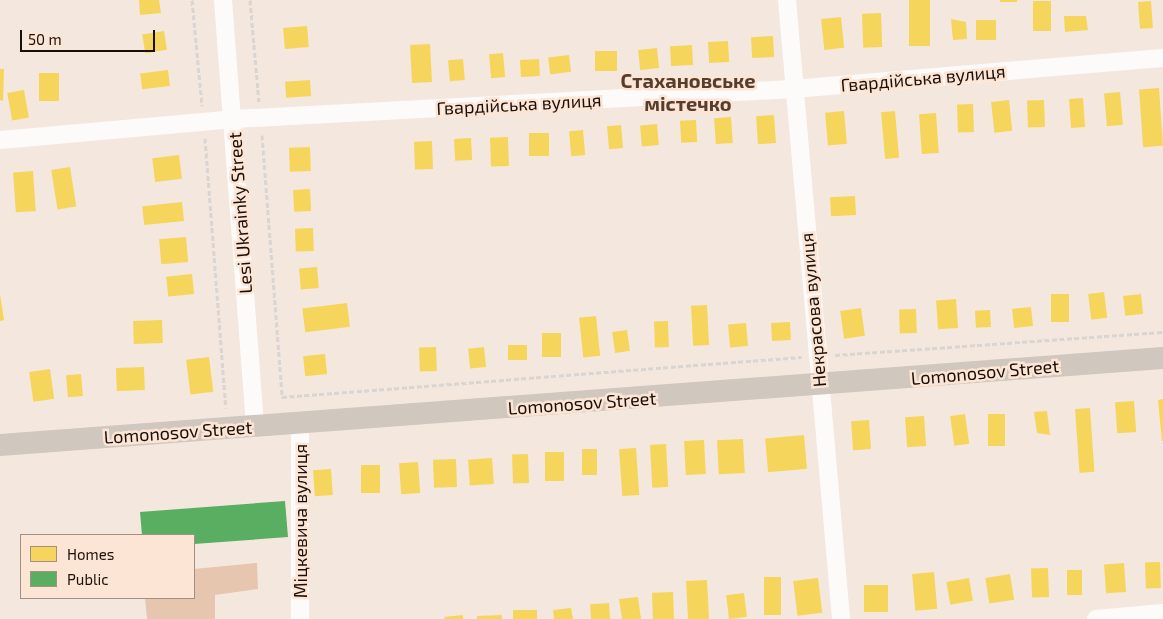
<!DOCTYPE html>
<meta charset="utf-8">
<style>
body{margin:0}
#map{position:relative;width:1163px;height:619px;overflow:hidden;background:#f4e7de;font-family:"Exo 2",sans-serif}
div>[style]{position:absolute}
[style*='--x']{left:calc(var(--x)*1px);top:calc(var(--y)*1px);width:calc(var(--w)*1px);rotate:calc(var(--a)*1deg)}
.green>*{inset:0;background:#e6c6af}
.homes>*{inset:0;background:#f6d55c;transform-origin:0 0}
.public>*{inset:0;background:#5aae61}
.path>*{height:3px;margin-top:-1.5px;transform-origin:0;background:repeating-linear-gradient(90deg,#d9d5d2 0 5px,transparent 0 7.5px)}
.minor>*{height:18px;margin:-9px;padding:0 9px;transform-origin:9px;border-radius:9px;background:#fdfbfa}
.major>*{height:22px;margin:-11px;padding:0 11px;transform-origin:11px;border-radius:11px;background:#d0c7bf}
span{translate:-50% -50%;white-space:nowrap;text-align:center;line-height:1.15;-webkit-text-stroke:5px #fde5d5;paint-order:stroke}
.street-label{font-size:18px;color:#1a1009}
.quarter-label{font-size:20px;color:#563e2d;font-weight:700}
.legend{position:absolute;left:20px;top:534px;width:175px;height:65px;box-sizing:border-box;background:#fde5d5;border:1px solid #a29083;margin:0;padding:6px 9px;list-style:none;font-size:15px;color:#1a1009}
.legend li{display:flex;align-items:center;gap:10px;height:25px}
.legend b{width:25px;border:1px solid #a29083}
.scale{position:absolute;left:20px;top:30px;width:135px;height:22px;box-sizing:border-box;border:2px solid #1a1009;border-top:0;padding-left:6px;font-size:15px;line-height:18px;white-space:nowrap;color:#1a1009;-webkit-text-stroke:4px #fde5d5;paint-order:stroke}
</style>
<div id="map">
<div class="green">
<div style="clip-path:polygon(257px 563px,258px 589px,215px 595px,215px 619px,147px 619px,145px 598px,194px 598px,194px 569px)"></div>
</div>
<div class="homes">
<div style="clip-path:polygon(139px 0,159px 0,161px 13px,140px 15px)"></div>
<div style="left:909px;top:0;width:21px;height:46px"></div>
<div style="left:1000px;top:0;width:17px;height:2px"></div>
<div style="left:1033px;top:1px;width:18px;height:30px"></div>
<div style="left:1151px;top:1px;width:27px;height:13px;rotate:86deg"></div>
<div style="left:881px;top:13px;width:34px;height:19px;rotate:88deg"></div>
<div style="clip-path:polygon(1064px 16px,1086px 16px,1088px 30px,1065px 32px)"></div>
<div style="left:841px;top:17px;width:31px;height:20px;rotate:84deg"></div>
<div style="clip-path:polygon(951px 19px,966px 22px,967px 39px,953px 40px)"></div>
<div style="left:976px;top:20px;width:20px;height:20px"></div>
<div style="left:307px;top:26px;width:21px;height:24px;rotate:85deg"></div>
<div style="left:164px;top:31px;width:19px;height:22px;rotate:81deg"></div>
<div style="left:773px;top:36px;width:21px;height:22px;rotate:87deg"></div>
<div style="left:728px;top:41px;width:21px;height:20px;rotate:87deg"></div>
<div style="left:430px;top:44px;width:38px;height:20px;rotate:87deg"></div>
<div style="left:692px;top:45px;width:20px;height:22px;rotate:87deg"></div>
<div style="left:657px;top:48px;width:20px;height:19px;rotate:84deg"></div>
<div style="left:595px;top:51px;width:22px;height:20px"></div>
<div style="left:503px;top:53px;width:24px;height:14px;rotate:85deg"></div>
<div style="left:569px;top:55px;width:17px;height:21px;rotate:83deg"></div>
<div style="left:463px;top:59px;width:21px;height:15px;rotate:85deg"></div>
<div style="left:539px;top:59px;width:17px;height:19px;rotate:87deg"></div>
<div style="clip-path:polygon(0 69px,4px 69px,3px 101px,0 100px)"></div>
<div style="left:168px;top:70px;width:16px;height:28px;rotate:83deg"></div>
<div style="left:39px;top:73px;width:20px;height:28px"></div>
<div style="left:310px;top:80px;width:16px;height:25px;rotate:86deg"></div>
<div style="left:1159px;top:88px;width:58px;height:20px;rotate:86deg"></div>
<div style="left:24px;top:90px;width:28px;height:17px;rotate:80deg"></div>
<div style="left:1120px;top:92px;width:33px;height:16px;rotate:85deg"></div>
<div style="left:1083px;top:98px;width:29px;height:14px;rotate:86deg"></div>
<div style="left:1009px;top:100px;width:31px;height:18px;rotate:84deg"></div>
<div style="left:1044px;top:100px;width:27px;height:17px;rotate:88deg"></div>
<div style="left:973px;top:104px;width:28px;height:16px;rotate:88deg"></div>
<div style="left:844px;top:111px;width:33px;height:19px;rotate:85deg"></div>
<div style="left:895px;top:111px;width:47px;height:14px;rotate:85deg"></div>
<div style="left:936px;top:113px;width:40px;height:17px;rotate:86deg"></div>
<div style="left:774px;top:115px;width:28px;height:18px;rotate:86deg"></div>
<div style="left:731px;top:117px;width:26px;height:17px;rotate:86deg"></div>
<div style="left:696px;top:120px;width:22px;height:16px;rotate:87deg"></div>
<div style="left:657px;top:124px;width:21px;height:17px;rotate:85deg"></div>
<div style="left:621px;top:125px;width:23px;height:14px;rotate:85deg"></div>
<div style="left:583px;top:130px;width:25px;height:14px;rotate:85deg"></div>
<div style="left:529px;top:133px;width:20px;height:23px"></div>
<div style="left:508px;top:137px;width:29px;height:18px;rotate:88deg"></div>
<div style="left:471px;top:138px;width:22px;height:17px;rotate:87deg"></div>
<div style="left:432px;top:141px;width:28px;height:18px;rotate:88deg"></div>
<div style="left:310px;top:147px;width:24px;height:21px;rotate:88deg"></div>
<div style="left:179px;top:155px;width:24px;height:27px;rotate:83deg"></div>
<div style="left:70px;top:167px;width:40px;height:19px;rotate:81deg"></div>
<div style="left:33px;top:171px;width:40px;height:20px;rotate:86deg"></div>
<div style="left:310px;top:189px;width:22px;height:17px;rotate:87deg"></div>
<div style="left:855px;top:196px;width:19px;height:25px;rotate:87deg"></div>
<div style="left:182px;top:202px;width:19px;height:40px;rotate:84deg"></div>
<div style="left:313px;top:228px;width:23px;height:18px;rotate:88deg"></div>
<div style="left:186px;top:237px;width:25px;height:27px;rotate:85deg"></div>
<div style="left:317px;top:267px;width:21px;height:18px;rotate:85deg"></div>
<div style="left:192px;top:274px;width:20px;height:26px;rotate:84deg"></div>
<div style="left:1104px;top:292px;width:26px;height:16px;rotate:83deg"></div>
<div style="clip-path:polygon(0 294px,4px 320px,0 321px)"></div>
<div style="left:1051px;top:294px;width:18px;height:28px"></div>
<div style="left:1141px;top:294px;width:20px;height:18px;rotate:84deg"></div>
<div style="left:956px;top:299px;width:29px;height:20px;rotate:86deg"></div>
<div style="left:347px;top:303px;width:24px;height:45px;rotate:83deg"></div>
<div style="left:707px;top:305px;width:40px;height:16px;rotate:87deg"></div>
<div style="left:1031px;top:307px;width:19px;height:19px;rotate:84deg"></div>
<div style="left:861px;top:308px;width:28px;height:21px;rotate:82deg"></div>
<div style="left:916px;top:309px;width:24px;height:17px;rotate:88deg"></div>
<div style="left:990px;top:310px;width:17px;height:15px;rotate:87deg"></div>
<div style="left:596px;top:316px;width:40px;height:17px;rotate:84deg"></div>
<div style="left:162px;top:320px;width:23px;height:29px;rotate:88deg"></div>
<div style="left:668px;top:321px;width:26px;height:14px;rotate:88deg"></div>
<div style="left:790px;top:322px;width:18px;height:19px;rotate:87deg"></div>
<div style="left:746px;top:323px;width:23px;height:18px;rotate:85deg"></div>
<div style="left:627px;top:330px;width:21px;height:15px;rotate:82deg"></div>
<div style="left:542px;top:333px;width:19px;height:24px"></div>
<div style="left:527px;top:345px;width:15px;height:19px;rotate:90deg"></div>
<div style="left:436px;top:347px;width:24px;height:17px;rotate:88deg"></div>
<div style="left:484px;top:347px;width:20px;height:16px;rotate:84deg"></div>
<div style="left:325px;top:354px;width:20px;height:22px;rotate:84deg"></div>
<div style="left:209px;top:357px;width:35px;height:23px;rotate:83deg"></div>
<div style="left:144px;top:367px;width:23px;height:28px;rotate:88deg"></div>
<div style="left:50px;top:369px;width:30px;height:21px;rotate:82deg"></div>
<div style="left:81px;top:374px;width:22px;height:15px;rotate:85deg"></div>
<div style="clip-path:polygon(1163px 399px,1163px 441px,1162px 441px,1158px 400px)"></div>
<div style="left:1134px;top:401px;width:31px;height:19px;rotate:86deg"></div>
<div style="left:1090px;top:408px;width:64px;height:15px;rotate:86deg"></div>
<div style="clip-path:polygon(1047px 411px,1050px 435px,1037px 433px,1034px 412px)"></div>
<div style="left:965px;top:414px;width:30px;height:15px;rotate:82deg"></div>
<div style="left:988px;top:414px;width:17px;height:32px"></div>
<div style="left:924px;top:416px;width:30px;height:19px;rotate:86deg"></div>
<div style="left:869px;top:420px;width:29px;height:18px;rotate:86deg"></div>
<div style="left:804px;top:435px;width:34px;height:39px;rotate:85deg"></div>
<div style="left:743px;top:439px;width:34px;height:26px;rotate:87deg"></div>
<div style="left:704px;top:440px;width:34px;height:20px;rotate:87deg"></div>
<div style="left:666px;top:444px;width:43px;height:16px;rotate:87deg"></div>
<div style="left:636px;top:448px;width:47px;height:17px;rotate:86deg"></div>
<div style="left:582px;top:449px;width:15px;height:26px"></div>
<div style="left:545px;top:452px;width:19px;height:29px"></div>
<div style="left:528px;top:454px;width:29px;height:16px;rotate:88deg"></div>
<div style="left:492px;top:458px;width:26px;height:24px;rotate:86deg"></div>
<div style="left:456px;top:459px;width:28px;height:23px;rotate:88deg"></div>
<div style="left:418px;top:462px;width:31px;height:19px;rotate:86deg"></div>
<div style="left:361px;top:465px;width:19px;height:28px"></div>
<div style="left:331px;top:469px;width:26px;height:18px;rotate:86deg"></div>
<div style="left:1160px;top:562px;width:26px;height:15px;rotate:88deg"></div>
<div style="left:1124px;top:563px;width:29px;height:20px;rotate:86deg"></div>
<div style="left:1048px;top:568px;width:29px;height:17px;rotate:88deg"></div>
<div style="left:1067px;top:570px;width:15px;height:25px"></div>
<div style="left:934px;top:572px;width:37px;height:22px;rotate:85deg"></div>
<div style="left:1010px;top:574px;width:26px;height:25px;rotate:81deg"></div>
<div style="left:764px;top:577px;width:17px;height:38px"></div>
<div style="left:818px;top:578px;width:35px;height:25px;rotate:83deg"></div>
<div style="left:969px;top:578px;width:23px;height:23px;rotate:80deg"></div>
<div style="left:707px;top:580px;width:39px;height:21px;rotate:87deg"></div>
<div style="left:864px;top:585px;width:24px;height:27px"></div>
<div style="left:673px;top:592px;width:27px;height:21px;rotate:88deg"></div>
<div style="left:744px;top:593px;width:24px;height:18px;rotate:83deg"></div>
<div style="clip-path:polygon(638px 597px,641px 619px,622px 619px,619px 599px)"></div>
<div style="left:609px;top:603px;width:16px;height:19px;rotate:86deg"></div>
<div style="clip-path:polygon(571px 608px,573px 619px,554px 619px,553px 610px)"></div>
<div style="left:537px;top:610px;width:9px;height:24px;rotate:90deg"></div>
<div style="clip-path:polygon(463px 615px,463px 619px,445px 619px,444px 617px)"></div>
<div style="clip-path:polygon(502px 615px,502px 619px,477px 619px,477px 616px)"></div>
</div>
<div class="public">
<div style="clip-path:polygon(285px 501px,288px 537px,194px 544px,194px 535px,142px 535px,140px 512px)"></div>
</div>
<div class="path">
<div style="--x:192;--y:0;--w:106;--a:84.6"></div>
<div style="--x:250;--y:0;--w:102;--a:85"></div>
<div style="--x:262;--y:135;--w:263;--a:85.6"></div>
<div style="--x:282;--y:397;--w:521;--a:-4.41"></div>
<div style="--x:205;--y:138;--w:271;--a:85.6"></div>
<div style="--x:835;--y:355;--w:329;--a:-4"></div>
</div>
<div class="minor">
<div style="--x:223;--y:0;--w:428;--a:85.7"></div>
<div style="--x:787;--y:0;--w:621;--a:85.01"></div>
<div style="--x:0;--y:140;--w:235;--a:-5.1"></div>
<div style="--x:234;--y:119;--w:560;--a:-3.07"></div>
<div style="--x:793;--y:89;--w:371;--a:-4.8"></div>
<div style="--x:300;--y:619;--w:195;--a:-90"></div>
<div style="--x:1096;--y:619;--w:67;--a:-5.1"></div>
</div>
<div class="major">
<div style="--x:0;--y:445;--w:1166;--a:-4.28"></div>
</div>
<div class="street-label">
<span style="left:923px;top:78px;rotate:-5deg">Гвардійська вулиця</span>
<span style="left:519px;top:104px;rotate:-3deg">Гвардійська вулиця</span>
<span style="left:240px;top:213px;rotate:-94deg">Lesi Ukrainky Street</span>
<span style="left:813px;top:310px;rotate:-95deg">Некрасова вулиця</span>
<span style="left:985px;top:372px;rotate:-5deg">Lomonosov Street</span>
<span style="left:582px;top:403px;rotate:-4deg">Lomonosov Street</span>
<span style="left:178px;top:432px;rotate:-4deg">Lomonosov Street</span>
<span style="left:300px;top:521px;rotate:-90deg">Міцкевича вулиця</span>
</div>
<div class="quarter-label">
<span style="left:688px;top:92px">Стахановське<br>містечко</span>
</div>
<ul class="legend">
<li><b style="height:14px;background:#f6d55c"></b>Homes</li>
<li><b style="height:14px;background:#5aae61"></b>Public</li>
</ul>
<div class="scale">50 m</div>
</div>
